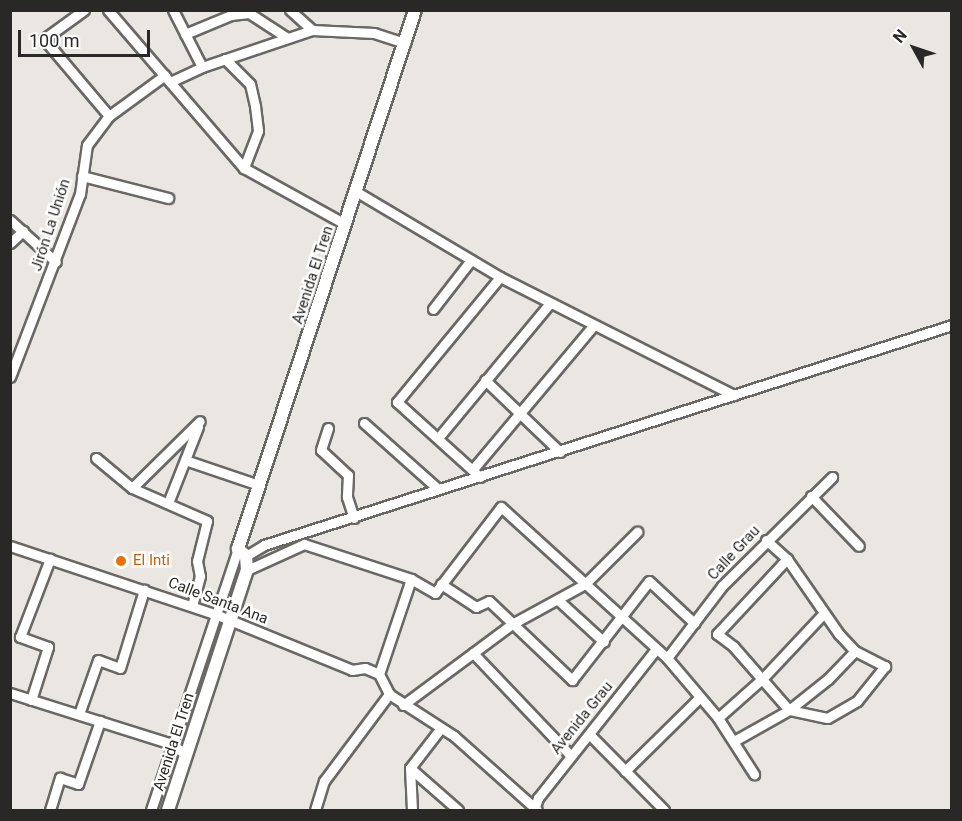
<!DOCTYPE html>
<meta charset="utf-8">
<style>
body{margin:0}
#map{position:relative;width:962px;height:821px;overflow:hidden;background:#eae7e3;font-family:Roboto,sans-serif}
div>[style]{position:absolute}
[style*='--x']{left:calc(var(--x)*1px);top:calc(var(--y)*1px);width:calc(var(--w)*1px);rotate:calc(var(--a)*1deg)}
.roads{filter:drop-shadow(2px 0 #6a6865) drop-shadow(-2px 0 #6a6865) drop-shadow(0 2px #6a6865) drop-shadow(0 -2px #6a6865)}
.minor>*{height:9px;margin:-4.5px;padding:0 4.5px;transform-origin:4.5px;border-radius:4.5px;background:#fff}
.major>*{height:12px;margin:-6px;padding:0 6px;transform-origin:6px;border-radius:6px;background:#fff}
.dots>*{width:16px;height:16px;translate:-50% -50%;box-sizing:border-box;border:3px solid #fff;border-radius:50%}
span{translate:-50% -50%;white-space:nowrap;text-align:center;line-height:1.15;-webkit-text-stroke:5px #fff;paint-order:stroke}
.street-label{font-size:15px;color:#292826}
.food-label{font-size:15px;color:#c56008}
.left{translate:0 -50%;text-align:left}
.frame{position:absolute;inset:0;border:12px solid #292826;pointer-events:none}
.north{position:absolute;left:884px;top:18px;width:60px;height:60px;-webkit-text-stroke:4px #fff;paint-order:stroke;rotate:310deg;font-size:16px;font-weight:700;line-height:24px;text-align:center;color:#292826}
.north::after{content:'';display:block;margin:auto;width:21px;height:27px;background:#292826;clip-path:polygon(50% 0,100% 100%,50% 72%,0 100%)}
.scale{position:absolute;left:18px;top:30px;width:132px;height:27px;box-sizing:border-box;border:3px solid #292826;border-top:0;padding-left:8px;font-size:18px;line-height:21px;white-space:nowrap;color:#292826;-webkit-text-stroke:4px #fff;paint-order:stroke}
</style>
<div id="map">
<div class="roads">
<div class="minor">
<div style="--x:84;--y:10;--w:49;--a:144.1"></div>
<div style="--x:44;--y:39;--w:101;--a:49.8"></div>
<div style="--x:108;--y:10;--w:208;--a:49.3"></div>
<div style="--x:244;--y:168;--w:115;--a:29"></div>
<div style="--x:173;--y:10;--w:64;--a:63"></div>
<div style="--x:290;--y:10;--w:30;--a:42"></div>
<div style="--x:185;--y:34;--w:50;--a:-22.4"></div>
<div style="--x:231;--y:15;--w:18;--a:-6"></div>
<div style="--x:249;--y:13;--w:44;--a:33"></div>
<div style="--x:225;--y:59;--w:35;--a:45"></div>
<div style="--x:250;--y:84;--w:23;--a:77"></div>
<div style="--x:255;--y:106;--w:25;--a:83"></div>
<div style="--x:258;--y:131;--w:40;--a:111"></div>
<div style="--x:170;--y:82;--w:35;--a:-25"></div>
<div style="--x:202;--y:67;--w:116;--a:-18.6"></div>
<div style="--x:312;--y:30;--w:62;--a:2.8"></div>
<div style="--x:374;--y:33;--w:33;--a:18"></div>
<div style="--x:82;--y:176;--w:89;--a:14.3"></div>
<div style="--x:357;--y:192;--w:166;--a:30.7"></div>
<div style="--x:500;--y:277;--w:262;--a:26.8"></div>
<div style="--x:10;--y:220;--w:62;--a:42.4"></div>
<div style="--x:10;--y:243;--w:18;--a:-43"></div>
<div style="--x:433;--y:309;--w:62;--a:-52.2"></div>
<div style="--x:10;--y:377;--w:196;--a:-69.1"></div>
<div style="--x:80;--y:194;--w:49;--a:-81.9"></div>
<div style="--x:87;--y:145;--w:36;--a:-53"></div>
<div style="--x:109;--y:116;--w:69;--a:-36.2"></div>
<div style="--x:485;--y:380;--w:104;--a:43.8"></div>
<div style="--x:364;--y:423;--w:99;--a:41.7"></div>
<div style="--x:328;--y:428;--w:23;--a:108"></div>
<div style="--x:321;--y:450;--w:37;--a:43"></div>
<div style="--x:348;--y:475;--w:22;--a:93"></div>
<div style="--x:347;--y:497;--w:22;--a:72"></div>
<div style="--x:438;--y:438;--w:175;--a:-50.3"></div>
<div style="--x:96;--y:458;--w:47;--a:39.8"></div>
<div style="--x:132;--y:488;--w:82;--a:23.7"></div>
<div style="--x:207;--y:521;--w:41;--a:104"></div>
<div style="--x:197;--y:561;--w:15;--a:79"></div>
<div style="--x:200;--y:576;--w:31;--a:105"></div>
<div style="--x:185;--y:460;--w:78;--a:18.7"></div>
<div style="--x:473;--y:469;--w:187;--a:-50"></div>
<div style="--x:480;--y:477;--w:112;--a:-137.9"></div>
<div style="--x:397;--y:402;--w:162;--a:-50.5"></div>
<div style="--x:132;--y:488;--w:95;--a:-44.6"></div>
<div style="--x:811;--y:496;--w:69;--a:46.2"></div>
<div style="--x:168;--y:503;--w:82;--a:-68.5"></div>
<div style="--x:766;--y:540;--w:28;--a:42"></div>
<div style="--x:787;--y:559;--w:91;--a:55.3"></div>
<div style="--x:839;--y:634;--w:23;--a:47"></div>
<div style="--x:855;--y:651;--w:34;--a:27"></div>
<div style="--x:885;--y:666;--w:45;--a:128.7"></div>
<div style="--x:857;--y:701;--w:34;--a:150"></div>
<div style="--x:827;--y:718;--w:39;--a:-168"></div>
<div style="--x:789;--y:710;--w:85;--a:-131.2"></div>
<div style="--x:733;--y:646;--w:20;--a:-143"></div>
<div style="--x:717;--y:634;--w:103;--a:-47"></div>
<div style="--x:10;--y:546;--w:216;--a:18.4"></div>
<div style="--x:215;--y:614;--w:148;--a:22.2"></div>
<div style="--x:352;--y:670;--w:13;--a:-9"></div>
<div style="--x:365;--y:668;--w:15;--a:23"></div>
<div style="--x:246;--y:556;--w:21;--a:-31"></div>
<div style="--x:264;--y:545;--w:722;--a:-17.73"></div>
<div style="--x:247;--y:570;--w:63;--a:-24.5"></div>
<div style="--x:304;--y:544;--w:113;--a:18.1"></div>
<div style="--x:411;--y:579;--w:28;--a:30"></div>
<div style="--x:435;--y:593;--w:108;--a:-52.5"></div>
<div style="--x:501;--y:507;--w:224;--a:42.3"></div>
<div style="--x:667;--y:658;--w:79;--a:49.6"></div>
<div style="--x:718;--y:718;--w:67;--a:57.3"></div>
<div style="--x:411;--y:579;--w:100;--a:108.6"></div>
<div style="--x:379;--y:674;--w:22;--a:63"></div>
<div style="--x:389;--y:694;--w:77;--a:32.9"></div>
<div style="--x:454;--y:736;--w:111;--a:41.7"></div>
<div style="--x:441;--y:584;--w:42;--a:33.3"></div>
<div style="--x:476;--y:607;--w:14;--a:-25"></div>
<div style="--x:489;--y:601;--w:115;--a:43.6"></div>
<div style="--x:572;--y:680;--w:125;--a:-52.1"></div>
<div style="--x:649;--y:581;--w:62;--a:43"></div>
<div style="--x:558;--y:600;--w:62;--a:42.4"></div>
<div style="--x:473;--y:653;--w:142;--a:46.4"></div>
<div style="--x:667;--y:658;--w:91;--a:-52.6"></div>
<div style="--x:722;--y:586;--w:155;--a:-44.7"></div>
<div style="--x:10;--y:693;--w:170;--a:17.5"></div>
<div style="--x:172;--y:744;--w:18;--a:38"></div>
<div style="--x:31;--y:700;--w:56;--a:-72.2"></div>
<div style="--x:48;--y:647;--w:30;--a:-160"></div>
<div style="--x:20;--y:637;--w:84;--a:-69"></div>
<div style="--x:403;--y:705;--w:136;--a:-36.6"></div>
<div style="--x:512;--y:624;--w:83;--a:-28.7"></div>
<div style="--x:585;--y:584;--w:74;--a:-45"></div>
<div style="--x:79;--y:714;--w:57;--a:-70.6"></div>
<div style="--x:98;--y:660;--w:23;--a:20"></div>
<div style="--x:120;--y:668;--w:82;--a:-72.9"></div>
<div style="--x:718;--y:718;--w:60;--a:-41.6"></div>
<div style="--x:763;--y:678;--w:89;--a:-46.8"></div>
<div style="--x:589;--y:734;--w:107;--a:45.4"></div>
<div style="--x:734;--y:741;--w:63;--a:-29.4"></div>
<div style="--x:789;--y:710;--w:50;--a:-38.5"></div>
<div style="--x:828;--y:679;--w:39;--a:-46"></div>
<div style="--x:410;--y:768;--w:64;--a:41.2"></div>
<div style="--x:625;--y:771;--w:104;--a:-44.6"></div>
<div style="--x:50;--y:810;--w:34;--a:-73"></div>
<div style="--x:60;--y:778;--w:19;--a:18"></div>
<div style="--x:78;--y:784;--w:67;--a:-70.8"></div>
<div style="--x:151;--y:810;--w:275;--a:-71.6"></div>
<div style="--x:315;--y:810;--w:30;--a:-73"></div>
<div style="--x:324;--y:781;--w:109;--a:-53.2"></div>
<div style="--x:412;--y:810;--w:42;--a:-92.7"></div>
<div style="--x:410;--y:768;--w:49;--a:-52.4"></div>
<div style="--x:534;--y:810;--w:13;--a:-72"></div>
<div style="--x:538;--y:798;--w:190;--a:-51.6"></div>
</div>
<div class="major">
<div style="--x:168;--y:810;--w:253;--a:-71.8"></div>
<div style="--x:247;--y:570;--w:14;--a:-94"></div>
<div style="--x:246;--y:556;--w:11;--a:-139"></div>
<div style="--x:238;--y:549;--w:567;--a:-71.82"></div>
</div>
</div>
<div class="dots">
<div style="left:121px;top:561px;background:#e8710a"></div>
</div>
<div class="street-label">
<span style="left:51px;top:225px;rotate:-72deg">Jirón La Unión</span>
<span style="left:313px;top:275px;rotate:-72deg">Avenida El Tren</span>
<span style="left:734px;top:553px;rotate:-47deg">Calle Grau</span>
<span style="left:218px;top:601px;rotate:21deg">Calle Santa Ana</span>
<span style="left:582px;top:718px;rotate:-51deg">Avenida Grau</span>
<span style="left:174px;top:742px;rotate:-72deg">Avenida El Tren</span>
</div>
<div class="food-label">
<span class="left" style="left:133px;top:561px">El Inti</span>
</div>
<div class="frame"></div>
<div class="north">N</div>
<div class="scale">100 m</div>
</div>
